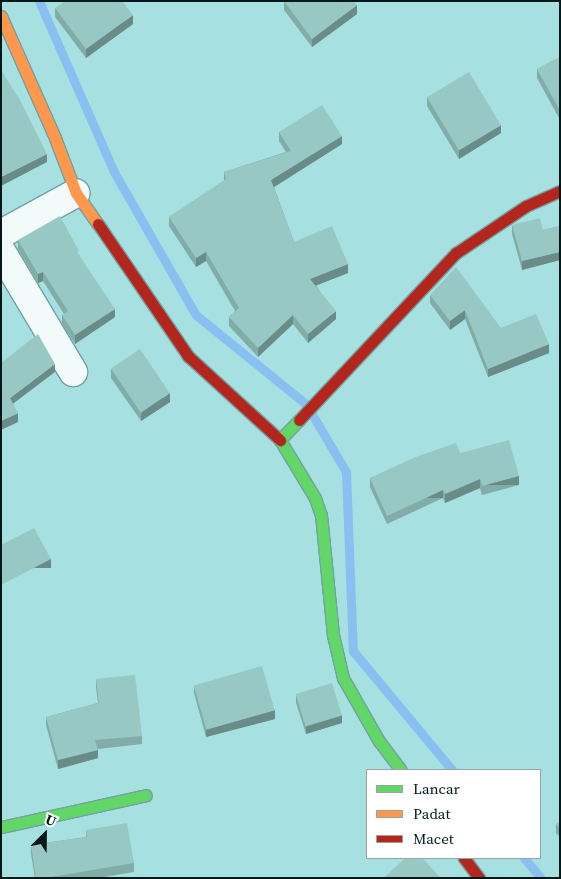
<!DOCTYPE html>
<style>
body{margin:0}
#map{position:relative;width:561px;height:879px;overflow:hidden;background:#a7e0e1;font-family:"Source Serif 4",serif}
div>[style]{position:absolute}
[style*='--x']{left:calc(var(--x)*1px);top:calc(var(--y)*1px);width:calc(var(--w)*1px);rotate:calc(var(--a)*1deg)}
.stream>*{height:9px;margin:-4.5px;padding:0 4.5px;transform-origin:4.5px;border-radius:4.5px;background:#8ac0f1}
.roads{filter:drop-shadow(1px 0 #71a2a2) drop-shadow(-1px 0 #71a2a2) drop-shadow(0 1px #71a2a2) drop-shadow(0 -1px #71a2a2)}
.street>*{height:28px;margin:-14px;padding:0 14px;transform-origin:14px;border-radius:14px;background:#f2fafa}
.fast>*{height:11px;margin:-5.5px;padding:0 5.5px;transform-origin:5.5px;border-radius:5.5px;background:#63d668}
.slow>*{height:11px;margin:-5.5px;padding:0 5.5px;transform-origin:5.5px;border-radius:5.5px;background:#ff974d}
.jam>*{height:11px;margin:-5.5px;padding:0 5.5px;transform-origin:5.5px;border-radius:5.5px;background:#b3261e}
.wall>*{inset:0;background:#82aca8}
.shaded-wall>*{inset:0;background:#6a8c88;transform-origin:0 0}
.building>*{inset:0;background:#97c8c3;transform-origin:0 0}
span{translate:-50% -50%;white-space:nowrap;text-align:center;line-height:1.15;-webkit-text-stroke:4px #fff;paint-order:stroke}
.frame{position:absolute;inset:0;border:2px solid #021818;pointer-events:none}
.legend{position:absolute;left:366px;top:769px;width:175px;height:90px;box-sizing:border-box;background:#fff;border:1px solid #9aa3a3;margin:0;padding:6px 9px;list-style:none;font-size:15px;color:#021818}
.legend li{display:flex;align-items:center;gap:10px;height:25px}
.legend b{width:25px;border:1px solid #9aa3a3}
.north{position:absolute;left:20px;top:809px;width:50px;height:50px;-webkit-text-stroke:4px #fff;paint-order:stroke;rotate:23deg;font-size:14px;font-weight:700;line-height:20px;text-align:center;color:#021818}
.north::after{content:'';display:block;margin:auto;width:18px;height:22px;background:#021818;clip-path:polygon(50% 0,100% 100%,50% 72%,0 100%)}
</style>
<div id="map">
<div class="stream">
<div style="--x:39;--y:1;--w:187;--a:66.3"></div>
<div style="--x:114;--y:172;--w:165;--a:60.2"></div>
<div style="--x:196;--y:315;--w:141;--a:39"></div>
<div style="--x:306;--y:404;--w:79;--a:59.5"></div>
<div style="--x:346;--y:472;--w:179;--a:87.8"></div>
<div style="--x:353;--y:651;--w:155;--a:50.2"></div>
<div style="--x:524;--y:858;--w:26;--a:50"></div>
</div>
<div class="roads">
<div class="street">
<div style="--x:1;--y:234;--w:85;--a:-28.7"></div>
<div style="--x:1;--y:251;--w:141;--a:59.2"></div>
</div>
<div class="fast">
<div style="--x:299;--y:420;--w:28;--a:134"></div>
<div style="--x:280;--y:440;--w:68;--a:58.9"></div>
<div style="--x:315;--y:498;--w:18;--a:71"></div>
<div style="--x:321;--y:515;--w:121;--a:84.3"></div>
<div style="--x:333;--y:635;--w:44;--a:76.9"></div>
<div style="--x:343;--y:678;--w:73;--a:60.3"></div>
<div style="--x:379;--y:741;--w:36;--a:53"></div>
<div style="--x:1;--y:827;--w:148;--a:-12.4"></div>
</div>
<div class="slow">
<div style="--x:1;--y:16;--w:133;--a:66.1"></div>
<div style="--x:55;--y:138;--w:59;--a:69.1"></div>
<div style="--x:76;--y:193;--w:38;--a:55"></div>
</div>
<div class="jam">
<div style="--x:98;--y:224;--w:160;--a:55.7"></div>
<div style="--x:188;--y:356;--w:125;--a:42.4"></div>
<div style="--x:299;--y:420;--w:229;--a:-46.8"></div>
<div style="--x:456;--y:253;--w:84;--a:-33.9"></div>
<div style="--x:526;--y:206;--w:37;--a:-24"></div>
<div style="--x:464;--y:858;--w:25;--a:53"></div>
</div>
</div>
<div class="wall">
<div style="clip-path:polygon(284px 1px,357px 14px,312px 47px,284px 10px)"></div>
<div style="clip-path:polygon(55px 8px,133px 24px,86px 58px,55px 17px)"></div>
<div style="clip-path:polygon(560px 57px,559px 118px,537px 78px,537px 69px)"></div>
<div style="clip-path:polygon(427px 97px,501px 133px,459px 159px,427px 106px)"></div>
<div style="clip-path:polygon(279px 132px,342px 144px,274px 187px,294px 242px,348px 273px,316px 285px,336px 319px,308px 343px,293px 324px,258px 357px,229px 326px,229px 317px,235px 311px,206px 261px,196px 267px,169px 226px,169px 217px,224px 181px,224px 172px,286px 152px,279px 141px)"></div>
<div style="clip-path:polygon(512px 225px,543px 230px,560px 226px,560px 260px,522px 270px,512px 234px)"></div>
<div style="clip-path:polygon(18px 240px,79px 255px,115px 317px,75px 344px,62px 324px,62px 315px,64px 314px,43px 281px,38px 283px,18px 249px)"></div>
<div style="clip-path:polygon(430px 295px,501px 328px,549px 353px,488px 377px,465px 319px,450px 330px,430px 303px)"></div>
<div style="clip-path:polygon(111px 369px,170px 402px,141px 421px,111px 378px)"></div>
<div style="clip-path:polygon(460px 453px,519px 485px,482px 495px,480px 488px,445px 503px,443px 498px,387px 524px,370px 487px,370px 478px)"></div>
<div style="clip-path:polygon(96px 679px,142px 736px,142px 744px,98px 749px,98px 758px,58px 769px,46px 725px,46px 717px,98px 703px,96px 688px)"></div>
<div style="clip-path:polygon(194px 685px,275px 719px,206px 737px,194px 693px)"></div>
<div style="clip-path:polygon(296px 694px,342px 723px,306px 734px,296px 703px)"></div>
<div style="clip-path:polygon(560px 822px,560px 837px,556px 833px,556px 824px)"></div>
<div style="clip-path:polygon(86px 830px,134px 863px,134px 872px,98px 878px,35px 878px,31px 854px,31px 845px,86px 837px)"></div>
</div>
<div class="shaded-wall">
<div style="clip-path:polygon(357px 5px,357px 14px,312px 47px,312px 39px)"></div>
<div style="clip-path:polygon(133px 15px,133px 24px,86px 58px,86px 49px)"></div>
<div style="clip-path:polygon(501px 125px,501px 133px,459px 159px,459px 150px)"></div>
<div style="clip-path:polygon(342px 136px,342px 144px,271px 189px,271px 180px)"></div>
<div style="clip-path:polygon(47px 154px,47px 162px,1px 186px,1px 177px)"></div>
<div style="clip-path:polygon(206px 252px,206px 261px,196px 267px,196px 258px)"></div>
<div style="clip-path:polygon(560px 252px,560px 260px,522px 270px,522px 261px)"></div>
<div style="clip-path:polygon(348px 264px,348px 273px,310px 288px,310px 279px)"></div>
<div style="clip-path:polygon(43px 272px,43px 281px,38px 283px,38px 274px)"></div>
<div style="clip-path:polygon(115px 309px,115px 317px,75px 344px,75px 335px)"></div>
<div style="clip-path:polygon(465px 310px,465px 319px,450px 330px,450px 321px)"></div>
<div style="clip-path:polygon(336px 311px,336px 319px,308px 343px,308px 334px)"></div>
<div style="clip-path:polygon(293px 315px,293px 324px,258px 357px,258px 348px)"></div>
<div style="clip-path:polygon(549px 344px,549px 353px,488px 377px,488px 369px)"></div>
<div style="clip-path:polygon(55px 364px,55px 372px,10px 406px,10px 398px)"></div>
<div style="clip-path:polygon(170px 393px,170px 402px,141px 421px,141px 413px)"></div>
<div style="clip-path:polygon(18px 413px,18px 422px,1px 430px,1px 421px)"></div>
<div style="left:519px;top:476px;width:9px;height:38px;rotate:90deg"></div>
<div style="clip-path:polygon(480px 479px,480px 488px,445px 503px,445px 494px)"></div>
<div style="left:443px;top:490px;width:8px;height:62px;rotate:90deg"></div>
<div style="left:51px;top:559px;width:9px;height:56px;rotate:90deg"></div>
<div style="clip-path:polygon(275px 710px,275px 719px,206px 737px,206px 729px)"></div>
<div style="clip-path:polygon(342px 715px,342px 723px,306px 734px,306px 725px)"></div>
<div style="clip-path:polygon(98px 750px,98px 758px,58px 769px,58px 760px)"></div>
</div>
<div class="building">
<div style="clip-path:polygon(65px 1px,122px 1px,133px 15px,86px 49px,55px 8px)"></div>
<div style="clip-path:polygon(284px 1px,354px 1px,357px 5px,312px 39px)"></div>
<div style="clip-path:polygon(560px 57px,560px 109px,559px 109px,537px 69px)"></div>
<div style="clip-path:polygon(1px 70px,20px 100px,47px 154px,1px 177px)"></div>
<div style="left:469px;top:72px;width:62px;height:49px;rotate:59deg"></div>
<div style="clip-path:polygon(322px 105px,342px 136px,271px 180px,294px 242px,332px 226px,348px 264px,310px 279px,336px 311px,308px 334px,293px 315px,258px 348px,229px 317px,239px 308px,206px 252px,196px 258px,169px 217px,226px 179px,224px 172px,291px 151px,279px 132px)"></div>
<div style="clip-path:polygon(60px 216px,79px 251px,77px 252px,115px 309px,75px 335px,62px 315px,68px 311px,43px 272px,38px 274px,18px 240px)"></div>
<div style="clip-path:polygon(540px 218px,543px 230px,560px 226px,560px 252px,522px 261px,512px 225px)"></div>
<div style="clip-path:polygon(456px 267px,501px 328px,536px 314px,549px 344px,488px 369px,465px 310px,450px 321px,430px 295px)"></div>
<div style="clip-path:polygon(38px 334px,55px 364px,10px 398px,18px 413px,1px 421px,1px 363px)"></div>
<div style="left:140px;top:349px;width:53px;height:35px;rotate:56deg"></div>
<div style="clip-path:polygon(509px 440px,519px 476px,482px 486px,480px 479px,445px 494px,443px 490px,387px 516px,370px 478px,413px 458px,456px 443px,460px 453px)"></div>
<div style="clip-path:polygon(34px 528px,51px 559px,1px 585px,1px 545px)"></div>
<div style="left:262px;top:666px;width:46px;height:71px;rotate:74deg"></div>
<div style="clip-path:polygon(135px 675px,142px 736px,95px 740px,98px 750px,58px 760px,46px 717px,99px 703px,96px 679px)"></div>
<div style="left:332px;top:683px;width:34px;height:38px;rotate:73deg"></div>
<div style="clip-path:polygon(560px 822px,560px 829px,556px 824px)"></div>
<div style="clip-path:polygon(127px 823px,134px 863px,46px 878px,36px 878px,31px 845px,87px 837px,86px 830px)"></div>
<div style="clip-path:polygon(405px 858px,422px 858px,441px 878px,384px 878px)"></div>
</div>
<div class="frame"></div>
<ul class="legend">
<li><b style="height:6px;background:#63d668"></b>Lancar</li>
<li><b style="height:6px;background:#ff974d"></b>Padat</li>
<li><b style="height:6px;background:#b3261e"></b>Macet</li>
</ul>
<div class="north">U</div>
</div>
